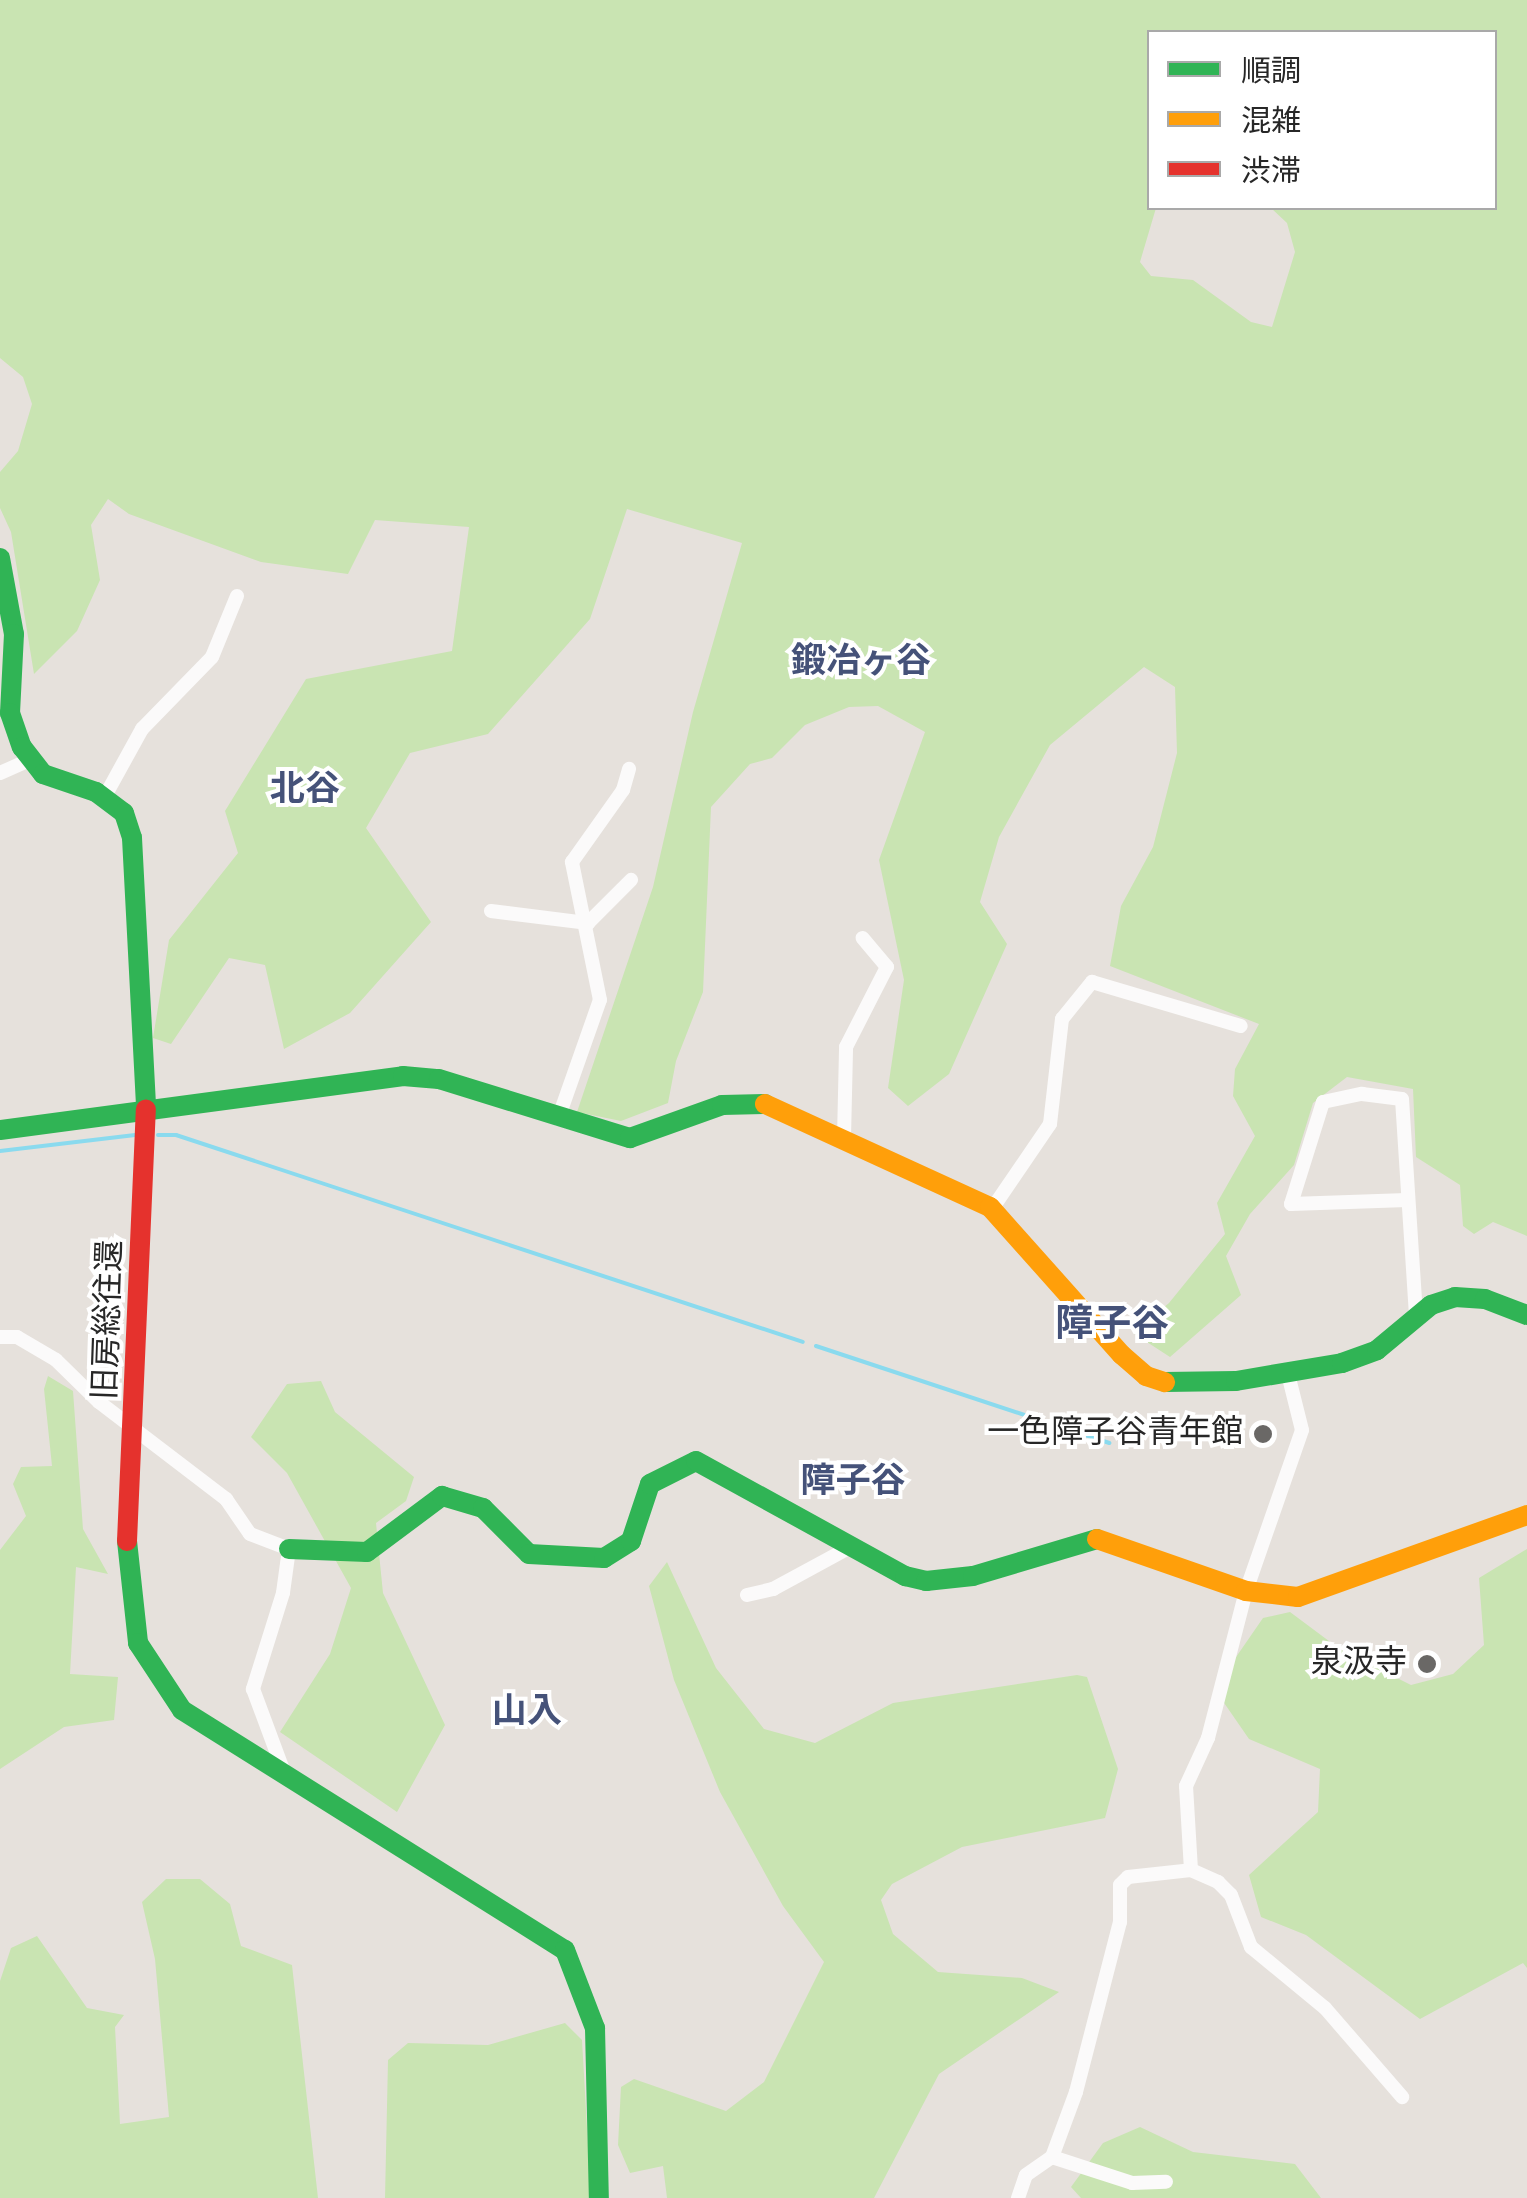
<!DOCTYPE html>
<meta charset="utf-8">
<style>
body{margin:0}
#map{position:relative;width:1527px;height:2198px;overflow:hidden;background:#e6e1dc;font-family:Overpass,"Noto Sans JP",sans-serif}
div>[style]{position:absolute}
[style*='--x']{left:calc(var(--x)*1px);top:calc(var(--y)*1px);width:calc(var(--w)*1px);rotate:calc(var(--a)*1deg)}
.green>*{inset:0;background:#c9e4b2}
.stream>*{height:4px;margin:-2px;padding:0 2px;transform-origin:2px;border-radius:2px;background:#8adaee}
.street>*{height:14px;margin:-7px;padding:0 7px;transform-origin:7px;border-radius:7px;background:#fbfafa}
.fast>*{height:20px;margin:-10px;padding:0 10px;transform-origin:10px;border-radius:10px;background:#30b455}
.slow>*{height:20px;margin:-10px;padding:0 10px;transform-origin:10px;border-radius:10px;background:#ff9f0a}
.jam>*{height:20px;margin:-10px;padding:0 10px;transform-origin:10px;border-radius:10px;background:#e5322d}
.dots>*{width:28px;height:28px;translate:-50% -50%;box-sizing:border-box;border:5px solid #fff;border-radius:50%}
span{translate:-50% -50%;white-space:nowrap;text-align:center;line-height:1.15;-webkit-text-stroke:8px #fff;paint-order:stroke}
.street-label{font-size:32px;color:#272727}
.poi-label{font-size:32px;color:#272727}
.right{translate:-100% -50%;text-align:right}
.neighbourhood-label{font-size:35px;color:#455279;font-weight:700}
.quarter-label{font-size:38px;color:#455279;font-weight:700}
.legend{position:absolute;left:1147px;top:30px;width:350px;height:180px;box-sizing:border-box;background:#fff;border:2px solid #a9a9a9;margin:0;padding:12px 18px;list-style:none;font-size:30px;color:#272727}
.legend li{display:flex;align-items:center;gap:20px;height:50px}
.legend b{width:50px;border:2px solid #a9a9a9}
</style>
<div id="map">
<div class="green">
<div style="clip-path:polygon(evenodd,0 0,1527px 0,1527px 1236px,1493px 1222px,1474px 1234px,1463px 1226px,1460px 1185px,1416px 1157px,1413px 1089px,1347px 1077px,1313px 1103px,1294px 1165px,1250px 1214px,1226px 1256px,1241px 1295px,1170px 1357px,1133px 1333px,1169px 1303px,1225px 1234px,1217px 1203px,1255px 1136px,1233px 1096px,1235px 1069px,1259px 1024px,1110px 966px,1121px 906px,1153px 847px,1177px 753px,1175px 687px,1144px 667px,1050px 745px,999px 837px,980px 902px,1007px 944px,949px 1074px,908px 1106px,888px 1088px,904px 980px,879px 860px,925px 732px,878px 706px,849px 707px,805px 725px,772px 758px,750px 764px,711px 807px,703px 992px,676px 1061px,668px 1103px,621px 1121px,577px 1112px,653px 887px,693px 712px,742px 543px,627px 509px,590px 619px,488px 734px,410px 753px,366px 828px,431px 922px,350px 1013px,284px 1049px,265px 965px,229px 958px,171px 1044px,153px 1038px,169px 940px,238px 853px,225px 811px,306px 679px,452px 651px,469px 527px,375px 520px,348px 574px,261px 562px,129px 514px,108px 499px,91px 525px,100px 580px,77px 631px,34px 674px,11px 532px,0 508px,0 472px,18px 451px,32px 404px,23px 377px,0 358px,0 0,1150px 32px,1494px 32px,1494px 208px,1271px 208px,1287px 223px,1295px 252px,1272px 327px,1251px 322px,1193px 280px,1151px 276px,1140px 262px,1156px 208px,1150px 208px,1150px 32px)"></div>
<div style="clip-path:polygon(48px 1376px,73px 1391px,83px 1529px,108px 1574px,76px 1567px,70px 1674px,118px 1677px,114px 1720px,64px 1727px,0 1769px,0 1550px,26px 1516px,13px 1484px,21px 1467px,52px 1466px,44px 1389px)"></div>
<div style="clip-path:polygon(321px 1381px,335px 1412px,414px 1477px,406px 1501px,376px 1523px,383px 1593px,445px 1725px,397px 1812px,280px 1732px,330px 1654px,351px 1588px,287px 1473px,251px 1437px,287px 1384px)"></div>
<div style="clip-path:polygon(1527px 1549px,1527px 1968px,1523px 1963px,1420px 2019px,1306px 1935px,1261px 1917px,1249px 1875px,1318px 1812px,1320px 1769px,1249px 1739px,1220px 1697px,1234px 1660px,1263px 1618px,1290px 1612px,1341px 1650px,1411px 1685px,1453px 1674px,1484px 1645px,1479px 1578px)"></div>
<div style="clip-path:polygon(667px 1562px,716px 1668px,764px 1729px,815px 1743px,893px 1703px,1077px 1675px,1087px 1677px,1118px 1769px,1105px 1818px,962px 1847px,892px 1884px,881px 1900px,893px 1934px,938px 1972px,1022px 1978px,1059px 1992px,939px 2074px,874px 2198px,667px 2198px,663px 2166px,630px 2173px,618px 2145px,621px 2087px,634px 2079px,726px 2111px,764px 2082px,824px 1962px,783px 1906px,720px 1792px,674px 1680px,649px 1586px)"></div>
<div style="clip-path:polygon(166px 1879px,200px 1879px,230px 1904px,241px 1946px,292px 1965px,318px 2198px,0 2198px,0 1981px,11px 1948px,37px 1936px,87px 2008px,124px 2015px,115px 2027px,120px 2124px,169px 2117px,155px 1959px,142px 1902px)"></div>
<div style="clip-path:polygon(565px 2023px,582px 2040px,591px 2198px,385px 2198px,388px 2060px,408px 2043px,488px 2045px)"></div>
<div style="clip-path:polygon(1140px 2127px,1193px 2152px,1295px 2164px,1321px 2198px,1081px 2198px,1071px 2187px,1103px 2143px)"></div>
</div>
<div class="stream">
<div style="--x:158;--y:1135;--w:18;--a:0"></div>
<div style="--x:176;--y:1135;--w:660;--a:18.27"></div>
<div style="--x:0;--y:1151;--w:136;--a:-6.8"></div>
<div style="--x:816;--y:1346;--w:309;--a:18.3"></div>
</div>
<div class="street">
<div style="--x:0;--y:773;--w:32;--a:-24"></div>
<div style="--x:104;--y:798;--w:79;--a:-61.2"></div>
<div style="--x:142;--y:729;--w:100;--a:-45.8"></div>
<div style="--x:212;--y:657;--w:66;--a:-67.7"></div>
<div style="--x:491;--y:911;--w:98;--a:7.1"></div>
<div style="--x:588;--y:923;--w:61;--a:-45"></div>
<div style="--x:558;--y:1119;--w:126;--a:-70.6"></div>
<div style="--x:600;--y:1000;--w:141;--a:-101.5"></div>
<div style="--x:572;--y:862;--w:88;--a:-54.7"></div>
<div style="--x:623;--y:790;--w:22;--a:-74"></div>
<div style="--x:844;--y:1138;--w:91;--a:-88.7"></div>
<div style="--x:846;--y:1047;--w:90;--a:-62.9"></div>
<div style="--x:887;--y:967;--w:38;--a:-130"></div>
<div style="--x:1407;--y:1200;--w:116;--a:178"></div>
<div style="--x:1291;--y:1204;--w:107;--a:-72.6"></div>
<div style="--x:1323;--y:1102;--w:40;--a:-12"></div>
<div style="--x:1362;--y:1094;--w:40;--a:7.1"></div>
<div style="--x:1402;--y:1099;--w:219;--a:86.3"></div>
<div style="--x:992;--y:1209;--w:103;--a:-55.7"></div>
<div style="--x:1050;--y:1124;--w:106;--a:-83.5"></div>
<div style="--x:1062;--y:1019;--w:48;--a:-51"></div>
<div style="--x:1092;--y:982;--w:155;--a:16.5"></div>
<div style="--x:0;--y:1337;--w:17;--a:0"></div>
<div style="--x:17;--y:1337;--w:45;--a:30.5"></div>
<div style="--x:56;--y:1360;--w:60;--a:44.3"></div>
<div style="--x:99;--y:1402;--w:160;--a:37.4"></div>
<div style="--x:226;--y:1499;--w:42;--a:55.6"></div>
<div style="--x:250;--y:1534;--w:42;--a:21"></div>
<div style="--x:289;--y:1549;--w:44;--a:97.8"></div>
<div style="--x:283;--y:1593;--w:101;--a:107.4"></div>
<div style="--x:253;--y:1689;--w:92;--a:69.6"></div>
<div style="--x:747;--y:1595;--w:27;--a:-13"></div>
<div style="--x:773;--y:1589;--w:92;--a:-28.5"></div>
<div style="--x:1191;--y:1870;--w:84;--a:-93.4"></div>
<div style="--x:1186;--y:1786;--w:53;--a:-65.4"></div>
<div style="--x:1208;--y:1738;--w:152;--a:-75.5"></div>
<div style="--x:1246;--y:1591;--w:170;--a:-70.8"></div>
<div style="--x:1302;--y:1430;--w:62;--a:-104"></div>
<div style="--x:1052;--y:2157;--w:84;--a:18"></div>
<div style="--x:1132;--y:2183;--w:34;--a:-2"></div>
<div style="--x:1018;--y:2198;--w:24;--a:-71"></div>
<div style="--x:1026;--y:2175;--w:32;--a:-35"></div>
<div style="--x:1052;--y:2157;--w:69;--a:-69.7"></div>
<div style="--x:1076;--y:2092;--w:176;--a:-75.5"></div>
<div style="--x:1120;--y:1922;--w:37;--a:-90"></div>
<div style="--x:1120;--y:1885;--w:11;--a:-45"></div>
<div style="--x:1128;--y:1877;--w:63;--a:-6.3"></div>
<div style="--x:1191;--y:1870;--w:30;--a:24"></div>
<div style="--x:1218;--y:1882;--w:18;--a:45"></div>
<div style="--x:1231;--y:1895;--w:56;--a:69"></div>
<div style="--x:1251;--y:1947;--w:96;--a:39.5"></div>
<div style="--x:1325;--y:2008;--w:118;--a:49.1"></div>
</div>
<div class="fast">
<div style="--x:0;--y:558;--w:77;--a:79.6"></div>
<div style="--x:14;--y:634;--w:79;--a:92.9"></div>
<div style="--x:10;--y:713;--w:36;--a:71"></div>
<div style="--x:22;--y:747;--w:34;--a:52"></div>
<div style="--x:43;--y:774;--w:56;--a:18.8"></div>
<div style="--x:96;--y:792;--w:35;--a:37"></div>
<div style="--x:124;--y:813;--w:26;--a:72"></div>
<div style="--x:132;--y:838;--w:271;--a:87"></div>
<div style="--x:0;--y:1130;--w:407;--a:-7.6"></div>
<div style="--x:403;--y:1076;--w:36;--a:5"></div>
<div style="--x:439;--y:1079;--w:200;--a:17.2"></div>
<div style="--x:630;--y:1138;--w:98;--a:-19.7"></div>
<div style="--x:722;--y:1105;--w:43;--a:-1.3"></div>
<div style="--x:1165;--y:1382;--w:71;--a:-0.8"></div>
<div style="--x:1236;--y:1381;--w:108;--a:-9.6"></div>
<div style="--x:1342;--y:1363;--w:37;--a:-20"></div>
<div style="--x:1377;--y:1350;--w:70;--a:-39.8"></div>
<div style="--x:1431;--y:1305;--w:25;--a:-18"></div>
<div style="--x:1455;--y:1297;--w:30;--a:4"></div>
<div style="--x:1485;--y:1299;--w:45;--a:20.9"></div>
<div style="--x:127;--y:1541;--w:103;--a:83.8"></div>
<div style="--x:138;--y:1643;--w:80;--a:56.7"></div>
<div style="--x:182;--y:1710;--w:452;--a:32.1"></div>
<div style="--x:565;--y:1950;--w:84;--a:69"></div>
<div style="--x:595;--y:2028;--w:170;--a:88.7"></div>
<div style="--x:289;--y:1549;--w:78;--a:2.2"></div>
<div style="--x:367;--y:1552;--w:94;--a:-36.7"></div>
<div style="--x:442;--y:1496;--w:43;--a:16.3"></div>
<div style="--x:483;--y:1508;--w:65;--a:45"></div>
<div style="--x:529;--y:1554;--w:75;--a:3.1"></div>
<div style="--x:604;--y:1558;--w:32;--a:-32"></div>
<div style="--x:631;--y:1541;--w:60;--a:-71.6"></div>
<div style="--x:650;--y:1484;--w:51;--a:-26.6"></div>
<div style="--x:696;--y:1461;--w:239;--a:28.8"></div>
<div style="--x:905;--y:1576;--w:22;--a:13"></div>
<div style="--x:926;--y:1581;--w:47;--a:-6.1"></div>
<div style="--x:973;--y:1576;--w:129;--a:-16.6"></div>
</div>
<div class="slow">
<div style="--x:765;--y:1104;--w:247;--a:24.6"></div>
<div style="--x:990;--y:1207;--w:198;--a:48.3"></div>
<div style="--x:1122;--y:1355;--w:32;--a:41"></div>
<div style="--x:1146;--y:1376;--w:20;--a:18"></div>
<div style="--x:1097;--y:1539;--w:158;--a:19.2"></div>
<div style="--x:1246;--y:1591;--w:52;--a:6.6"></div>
<div style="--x:1298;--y:1597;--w:243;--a:-19.7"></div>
</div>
<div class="jam">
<div style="--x:127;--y:1541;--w:432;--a:-87.5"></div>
</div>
<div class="dots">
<div style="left:1263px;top:1434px;background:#6a6866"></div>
<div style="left:1427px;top:1664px;background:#6a6866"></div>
</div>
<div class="street-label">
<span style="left:110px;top:1320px;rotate:-88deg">旧房総往還</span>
</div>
<div class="poi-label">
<span class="right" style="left:1243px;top:1434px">一色障子谷青年館</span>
<span class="right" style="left:1407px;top:1664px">泉汲寺</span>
</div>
<div class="neighbourhood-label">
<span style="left:861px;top:663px">鍛冶ヶ谷</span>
<span style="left:305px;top:791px">北谷</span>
<span style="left:853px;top:1483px">障子谷</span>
<span style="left:527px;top:1713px">山入</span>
</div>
<div class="quarter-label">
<span style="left:1112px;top:1327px">障子谷</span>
</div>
<ul class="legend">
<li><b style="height:12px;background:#30b455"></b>順調</li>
<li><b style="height:12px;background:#ff9f0a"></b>混雑</li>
<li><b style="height:12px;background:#e5322d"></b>渋滞</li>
</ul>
</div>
